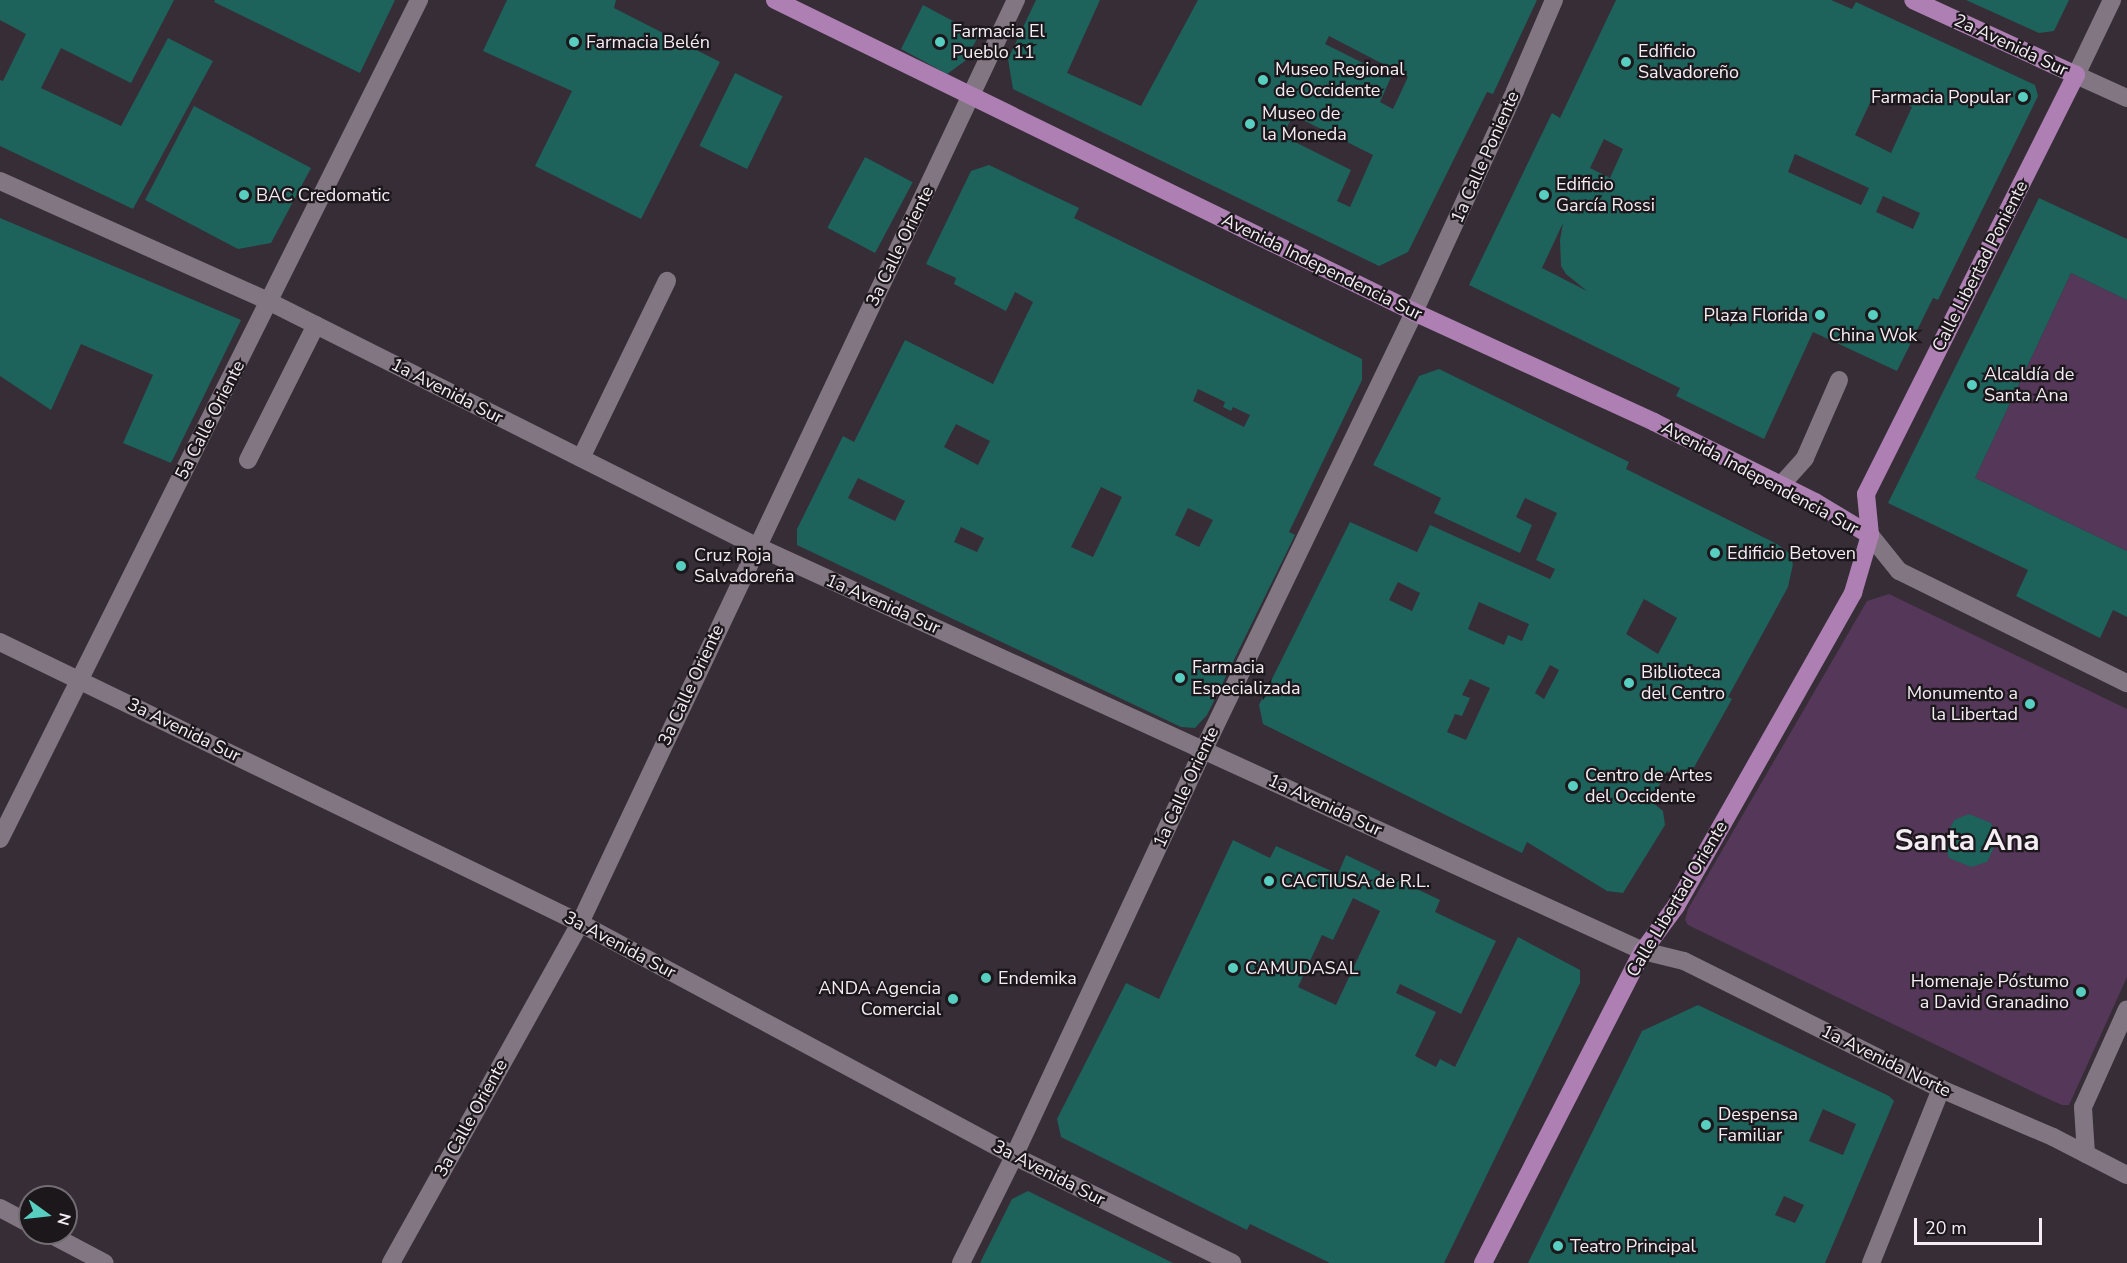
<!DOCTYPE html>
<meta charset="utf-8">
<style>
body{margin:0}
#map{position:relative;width:2127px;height:1263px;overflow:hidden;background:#362d37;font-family:"Nunito Sans",sans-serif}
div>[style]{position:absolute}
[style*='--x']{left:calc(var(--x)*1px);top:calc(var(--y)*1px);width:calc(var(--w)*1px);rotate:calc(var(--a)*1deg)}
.green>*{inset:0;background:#553759}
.building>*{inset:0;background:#1d625b;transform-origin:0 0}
.minor>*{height:18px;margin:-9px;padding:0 9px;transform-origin:9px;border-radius:9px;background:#817682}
.major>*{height:18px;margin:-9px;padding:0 9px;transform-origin:9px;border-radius:9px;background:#ad7fb3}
.dots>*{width:16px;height:16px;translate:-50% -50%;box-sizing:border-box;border:3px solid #1b171b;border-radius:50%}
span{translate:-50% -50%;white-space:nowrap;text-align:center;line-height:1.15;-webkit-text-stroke:4.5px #1b171b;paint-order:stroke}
.poi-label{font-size:18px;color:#f4eef4}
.left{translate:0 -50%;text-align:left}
.right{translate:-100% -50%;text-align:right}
.street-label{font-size:18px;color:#f4eef4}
.town-label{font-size:30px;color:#f4eef4;font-weight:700}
.north{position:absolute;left:18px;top:1185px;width:60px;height:60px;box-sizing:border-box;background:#1b171b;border:2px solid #726d72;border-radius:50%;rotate:105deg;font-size:16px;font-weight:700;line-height:24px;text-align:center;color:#f4eef4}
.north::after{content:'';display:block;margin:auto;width:21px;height:27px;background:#58cec0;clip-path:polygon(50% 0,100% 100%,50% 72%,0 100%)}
.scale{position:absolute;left:1914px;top:1218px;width:128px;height:27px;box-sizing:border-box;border:3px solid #f4eef4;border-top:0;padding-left:8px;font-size:18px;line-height:21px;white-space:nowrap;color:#f4eef4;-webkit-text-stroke:4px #1b171b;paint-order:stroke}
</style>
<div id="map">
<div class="green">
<div style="clip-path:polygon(2071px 273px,2127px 300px,2127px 551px,1975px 478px)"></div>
<div style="clip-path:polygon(1889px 594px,2127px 709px,2127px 977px,2069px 1105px,2062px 1105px,2044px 1097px,1688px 925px,1685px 920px,1688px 909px,1867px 601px)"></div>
</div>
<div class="building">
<div style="clip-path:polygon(0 0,174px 0,131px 83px,61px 48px,41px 88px,121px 126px,168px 38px,213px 61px,133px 209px,0 146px,0 80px,3px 81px,26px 34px,0 20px)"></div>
<div style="clip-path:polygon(215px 0,395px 0,360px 73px,214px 2px)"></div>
<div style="clip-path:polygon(507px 0,616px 0,614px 8px,720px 62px,641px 219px,535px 166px,572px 91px,483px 51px)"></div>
<div style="clip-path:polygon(evenodd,1036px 0,1100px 0,1067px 73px,1141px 106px,1198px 0,1537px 0,1493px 94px,1487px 92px,1408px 252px,1379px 266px,1013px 89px,1008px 59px,1036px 0,1329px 36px,1408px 77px,1393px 109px,1380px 102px,1391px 77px,1325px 44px,1329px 36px,1036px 0,1293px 115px,1373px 155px,1350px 207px,1337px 201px,1351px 170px,1283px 136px,1293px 115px)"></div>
<div style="clip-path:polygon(evenodd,1616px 0,1831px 0,1852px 9px,1856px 2px,2035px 85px,2038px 96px,1938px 300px,1933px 298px,1897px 371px,1813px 332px,1764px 439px,1676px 396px,1680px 388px,1469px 285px,1552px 113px,1560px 118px,1616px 0,1876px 90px,1912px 107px,1891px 153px,1855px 135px,1876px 90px,1616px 0,1604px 139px,1623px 149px,1610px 178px,1590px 168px,1604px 139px,1616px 0,1795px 154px,1869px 188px,1861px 205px,1788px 172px,1795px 154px,1616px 0,1883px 196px,1920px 213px,1913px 229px,1876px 212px,1883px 196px,1616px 0,1563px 223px,1560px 240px,1561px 266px,1566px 274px,1587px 291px,1542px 268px,1563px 223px)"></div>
<div style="clip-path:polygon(1966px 0,2069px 0,2054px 31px,2039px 33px)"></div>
<div style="clip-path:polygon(923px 5px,979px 35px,965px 61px,947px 74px,901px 49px)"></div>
<div style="left:735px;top:73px;width:53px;height:81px;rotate:26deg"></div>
<div style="clip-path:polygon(194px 106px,311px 168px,271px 243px,238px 249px,145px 200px)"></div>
<div style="left:865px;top:157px;width:54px;height:80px;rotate:28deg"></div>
<div style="clip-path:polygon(evenodd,989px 165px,1079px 208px,1074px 218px,1362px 359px,1362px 380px,1289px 532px,1295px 535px,1207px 715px,1195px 728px,1181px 727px,797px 545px,797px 529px,843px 436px,854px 442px,905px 340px,993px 384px,1033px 302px,1015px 292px,1006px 311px,954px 284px,956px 278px,926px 264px,971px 171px,989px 165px,1198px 389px,1225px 402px,1223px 407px,1231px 411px,1233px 407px,1250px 415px,1244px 427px,1193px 401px,1198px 389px,989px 165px,956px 424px,990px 441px,978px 465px,944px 447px,956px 424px,989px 165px,858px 478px,905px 501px,895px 521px,848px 498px,858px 478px,989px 165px,1101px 487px,1122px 497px,1093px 557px,1071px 547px,1101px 487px,989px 165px,1188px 508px,1213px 520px,1199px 547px,1175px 535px,1188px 508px,989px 165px,961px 527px,984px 538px,977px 552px,954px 542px,961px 527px)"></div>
<div style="clip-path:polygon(2039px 198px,2127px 239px,2127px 300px,2071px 273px,1975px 478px,2127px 551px,2127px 617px,2113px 610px,2100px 638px,2016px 596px,2028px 570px,1888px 503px)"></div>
<div style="clip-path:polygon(0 218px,241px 320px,171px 463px,123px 443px,153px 375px,81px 344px,51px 410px,0 376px)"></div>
<div style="clip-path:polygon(evenodd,1439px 369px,1629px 462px,1626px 469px,1777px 544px,1789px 553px,1793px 564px,1788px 587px,1728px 697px,1732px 699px,1692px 771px,1681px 777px,1667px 771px,1651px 801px,1663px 811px,1665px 825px,1623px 893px,1607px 891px,1527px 842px,1522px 853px,1263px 724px,1259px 705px,1350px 522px,1417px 552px,1430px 525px,1550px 579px,1555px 569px,1536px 560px,1557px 513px,1525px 498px,1516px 517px,1532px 525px,1520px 553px,1434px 513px,1441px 498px,1373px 465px,1419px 376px,1439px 369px,1398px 582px,1420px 593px,1412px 611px,1389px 600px,1398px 582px,1439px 369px,1644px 599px,1677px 618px,1658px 654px,1626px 634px,1644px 599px,1439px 369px,1479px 602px,1529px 624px,1522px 641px,1508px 635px,1504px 645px,1468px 629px,1479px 602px,1439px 369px,1550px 665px,1559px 670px,1544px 699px,1535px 693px,1550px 665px,1439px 369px,1470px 679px,1490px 688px,1466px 740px,1447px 732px,1455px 714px,1462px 716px,1470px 698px,1462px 695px,1470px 679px)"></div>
<div style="clip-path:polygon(1969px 814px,1991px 823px,1998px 839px,1987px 862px,1971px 867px,1949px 858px,1944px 842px,1954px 820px)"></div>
<div style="clip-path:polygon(evenodd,1233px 840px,1270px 858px,1276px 846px,1338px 874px,1346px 855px,1440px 900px,1435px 912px,1496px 941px,1461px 1014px,1400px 984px,1396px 993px,1436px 1012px,1415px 1056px,1436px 1067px,1440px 1059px,1455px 1067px,1518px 937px,1580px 970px,1580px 983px,1444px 1263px,1330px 1263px,1250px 1224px,1247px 1230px,1061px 1137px,1057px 1119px,1126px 983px,1159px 999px,1233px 840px,1353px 898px,1380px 911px,1336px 1005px,1298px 987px,1322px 935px,1333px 940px,1353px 898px)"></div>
<div style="clip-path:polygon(evenodd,1698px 1005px,1889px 1096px,1894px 1101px,1825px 1263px,1528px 1263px,1642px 1031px,1698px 1005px,1823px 1109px,1856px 1124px,1843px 1155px,1809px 1141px,1823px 1109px,1698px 1005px,1784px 1196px,1804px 1205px,1795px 1223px,1775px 1215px,1784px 1196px)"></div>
<div style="clip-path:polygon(1028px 1191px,1173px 1263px,980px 1263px,1012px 1199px)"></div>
</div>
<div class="minor">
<div style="--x:2112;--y:0;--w:83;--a:115.6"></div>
<div style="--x:2076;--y:75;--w:56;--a:24.3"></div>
<div style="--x:0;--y:181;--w:296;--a:24.1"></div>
<div style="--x:270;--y:302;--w:544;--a:26.66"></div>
<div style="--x:756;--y:546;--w:975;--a:24.54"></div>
<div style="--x:1643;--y:951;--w:42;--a:13.7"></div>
<div style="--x:1684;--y:961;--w:287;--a:26.5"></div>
<div style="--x:1941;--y:1089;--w:122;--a:23.2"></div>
<div style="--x:2053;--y:1137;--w:83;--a:27.2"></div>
<div style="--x:581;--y:458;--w:197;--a:-64.1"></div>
<div style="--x:248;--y:460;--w:151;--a:-63.3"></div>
<div style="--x:1781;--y:485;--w:36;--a:-48"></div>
<div style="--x:1805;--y:458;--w:85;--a:-66.4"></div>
<div style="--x:1870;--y:535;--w:46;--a:51.1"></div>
<div style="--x:1899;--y:571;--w:254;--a:26.2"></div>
<div style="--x:0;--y:642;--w:644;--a:25.85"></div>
<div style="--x:580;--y:923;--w:493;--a:28.2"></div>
<div style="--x:1014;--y:1156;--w:243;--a:26.1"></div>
<div style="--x:0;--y:839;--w:938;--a:-63.46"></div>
<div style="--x:2086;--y:1154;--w:47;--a:-93.7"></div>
<div style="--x:2083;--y:1107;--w:107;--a:-65.8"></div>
<div style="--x:0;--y:1208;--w:34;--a:28"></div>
<div style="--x:48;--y:1233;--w:64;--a:27.8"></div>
<div style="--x:391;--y:1263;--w:389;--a:-60.9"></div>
<div style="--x:580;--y:923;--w:1021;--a:-64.72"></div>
<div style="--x:961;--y:1263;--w:119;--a:-63.6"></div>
<div style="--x:1014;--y:1156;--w:449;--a:-65"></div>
<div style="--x:1204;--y:749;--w:485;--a:-64.3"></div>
<div style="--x:1414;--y:312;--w:243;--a:-65.4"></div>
<div style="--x:1515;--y:91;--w:99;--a:-66.8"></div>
<div style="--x:1871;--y:1263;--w:188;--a:-68.1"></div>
</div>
<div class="major">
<div style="--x:775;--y:0;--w:711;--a:26.02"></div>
<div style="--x:1414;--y:312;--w:264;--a:24.6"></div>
<div style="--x:1654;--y:422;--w:180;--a:26.4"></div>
<div style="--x:1815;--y:502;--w:64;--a:31"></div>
<div style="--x:1483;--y:1263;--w:351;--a:-62.9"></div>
<div style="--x:1643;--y:951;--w:56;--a:-53.7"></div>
<div style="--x:1676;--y:906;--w:360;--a:-60.5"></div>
<div style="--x:1853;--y:593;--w:60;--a:-73.7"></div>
<div style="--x:1870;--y:535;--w:41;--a:-95.6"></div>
<div style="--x:1866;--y:494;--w:469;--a:-63.4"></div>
<div style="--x:2076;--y:75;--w:179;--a:-155.3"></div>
</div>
<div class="dots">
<div style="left:574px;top:42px;background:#58cec0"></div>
<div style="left:940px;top:42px;background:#58cec0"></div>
<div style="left:1626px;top:62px;background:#58cec0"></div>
<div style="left:1263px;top:80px;background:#58cec0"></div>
<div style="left:2023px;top:97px;background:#58cec0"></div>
<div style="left:1250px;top:124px;background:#58cec0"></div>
<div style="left:244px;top:195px;background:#58cec0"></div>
<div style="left:1544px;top:195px;background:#58cec0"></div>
<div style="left:1820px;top:315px;background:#58cec0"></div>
<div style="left:1873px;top:315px;background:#58cec0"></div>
<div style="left:1972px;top:385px;background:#58cec0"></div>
<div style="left:1715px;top:553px;background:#58cec0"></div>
<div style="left:681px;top:566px;background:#58cec0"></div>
<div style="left:1180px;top:678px;background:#58cec0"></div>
<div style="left:1629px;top:683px;background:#58cec0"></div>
<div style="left:2030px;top:704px;background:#58cec0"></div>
<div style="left:1573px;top:786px;background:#58cec0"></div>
<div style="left:1269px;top:881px;background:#58cec0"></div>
<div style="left:1233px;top:968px;background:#58cec0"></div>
<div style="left:986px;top:978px;background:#58cec0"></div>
<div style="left:2081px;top:992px;background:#58cec0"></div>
<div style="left:953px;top:999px;background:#58cec0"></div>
<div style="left:1706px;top:1125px;background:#58cec0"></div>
<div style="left:1558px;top:1246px;background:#58cec0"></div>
</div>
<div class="poi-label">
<span class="left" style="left:952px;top:42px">Farmacia El<br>Pueblo 11</span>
<span class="left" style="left:586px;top:42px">Farmacia Belén</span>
<span class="left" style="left:1638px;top:62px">Edificio<br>Salvadoreño</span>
<span class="left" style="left:1275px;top:80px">Museo Regional<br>de Occidente</span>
<span class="right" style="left:2011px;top:97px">Farmacia Popular</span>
<span class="left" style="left:1262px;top:124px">Museo de<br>la Moneda</span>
<span class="left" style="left:1556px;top:195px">Edificio<br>García Rossi</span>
<span class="left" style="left:256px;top:195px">BAC Credomatic</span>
<span class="right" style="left:1808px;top:315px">Plaza Florida</span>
<span style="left:1873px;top:335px">China Wok</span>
<span class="left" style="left:1984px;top:385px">Alcaldía de<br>Santa Ana</span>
<span class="left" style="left:1727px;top:553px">Edificio Betoven</span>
<span class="left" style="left:694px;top:566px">Cruz Roja<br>Salvadoreña</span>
<span class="left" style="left:1192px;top:678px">Farmacia<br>Especializada</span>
<span class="left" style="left:1641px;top:683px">Biblioteca<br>del Centro</span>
<span class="right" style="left:2018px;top:704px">Monumento a<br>la Libertad</span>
<span class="left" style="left:1585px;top:786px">Centro de Artes<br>del Occidente</span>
<span class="left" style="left:1281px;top:881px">CACTIUSA de R.L.</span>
<span class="left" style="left:1245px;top:968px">CAMUDASAL</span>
<span class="left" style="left:998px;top:978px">Endemika</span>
<span class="right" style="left:2069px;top:992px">Homenaje Póstumo<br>a David Granadino</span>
<span class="right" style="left:941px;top:999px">ANDA Agencia<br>Comercial</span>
<span class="left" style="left:1718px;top:1125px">Despensa<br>Familiar</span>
<span class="left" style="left:1570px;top:1246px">Teatro Principal</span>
</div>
<div class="street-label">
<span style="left:2011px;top:45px;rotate:25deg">2a Avenida Sur</span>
<span style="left:1485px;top:157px;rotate:-66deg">1a Calle Poniente</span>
<span style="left:900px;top:246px;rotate:-64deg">3a Calle Oriente</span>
<span style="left:1980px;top:266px;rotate:-63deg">Calle Libertad Poniente</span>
<span style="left:1322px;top:267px;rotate:26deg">Avenida Independencia Sur</span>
<span style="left:447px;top:391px;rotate:27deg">1a Avenida Sur</span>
<span style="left:210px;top:420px;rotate:-63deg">5a Calle Oriente</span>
<span style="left:1760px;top:478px;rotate:28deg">Avenida Independencia Sur</span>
<span style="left:883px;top:604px;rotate:24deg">1a Avenida Sur</span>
<span style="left:691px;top:685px;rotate:-65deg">3a Calle Oriente</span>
<span style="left:184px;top:730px;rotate:26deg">3a Avenida Sur</span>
<span style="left:1186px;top:787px;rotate:-65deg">1a Calle Oriente</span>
<span style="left:1325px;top:805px;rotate:25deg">1a Avenida Sur</span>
<span style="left:1677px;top:899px;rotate:-59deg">Calle Libertad Oriente</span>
<span style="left:620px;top:945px;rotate:28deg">3a Avenida Sur</span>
<span style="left:1886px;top:1061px;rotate:26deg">1a Avenida Norte</span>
<span style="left:471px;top:1118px;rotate:-61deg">3a Calle Oriente</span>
<span style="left:1049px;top:1173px;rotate:27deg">3a Avenida Sur</span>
</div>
<div class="town-label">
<span style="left:1967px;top:841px">Santa Ana</span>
</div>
<div class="north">N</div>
<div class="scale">20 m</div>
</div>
